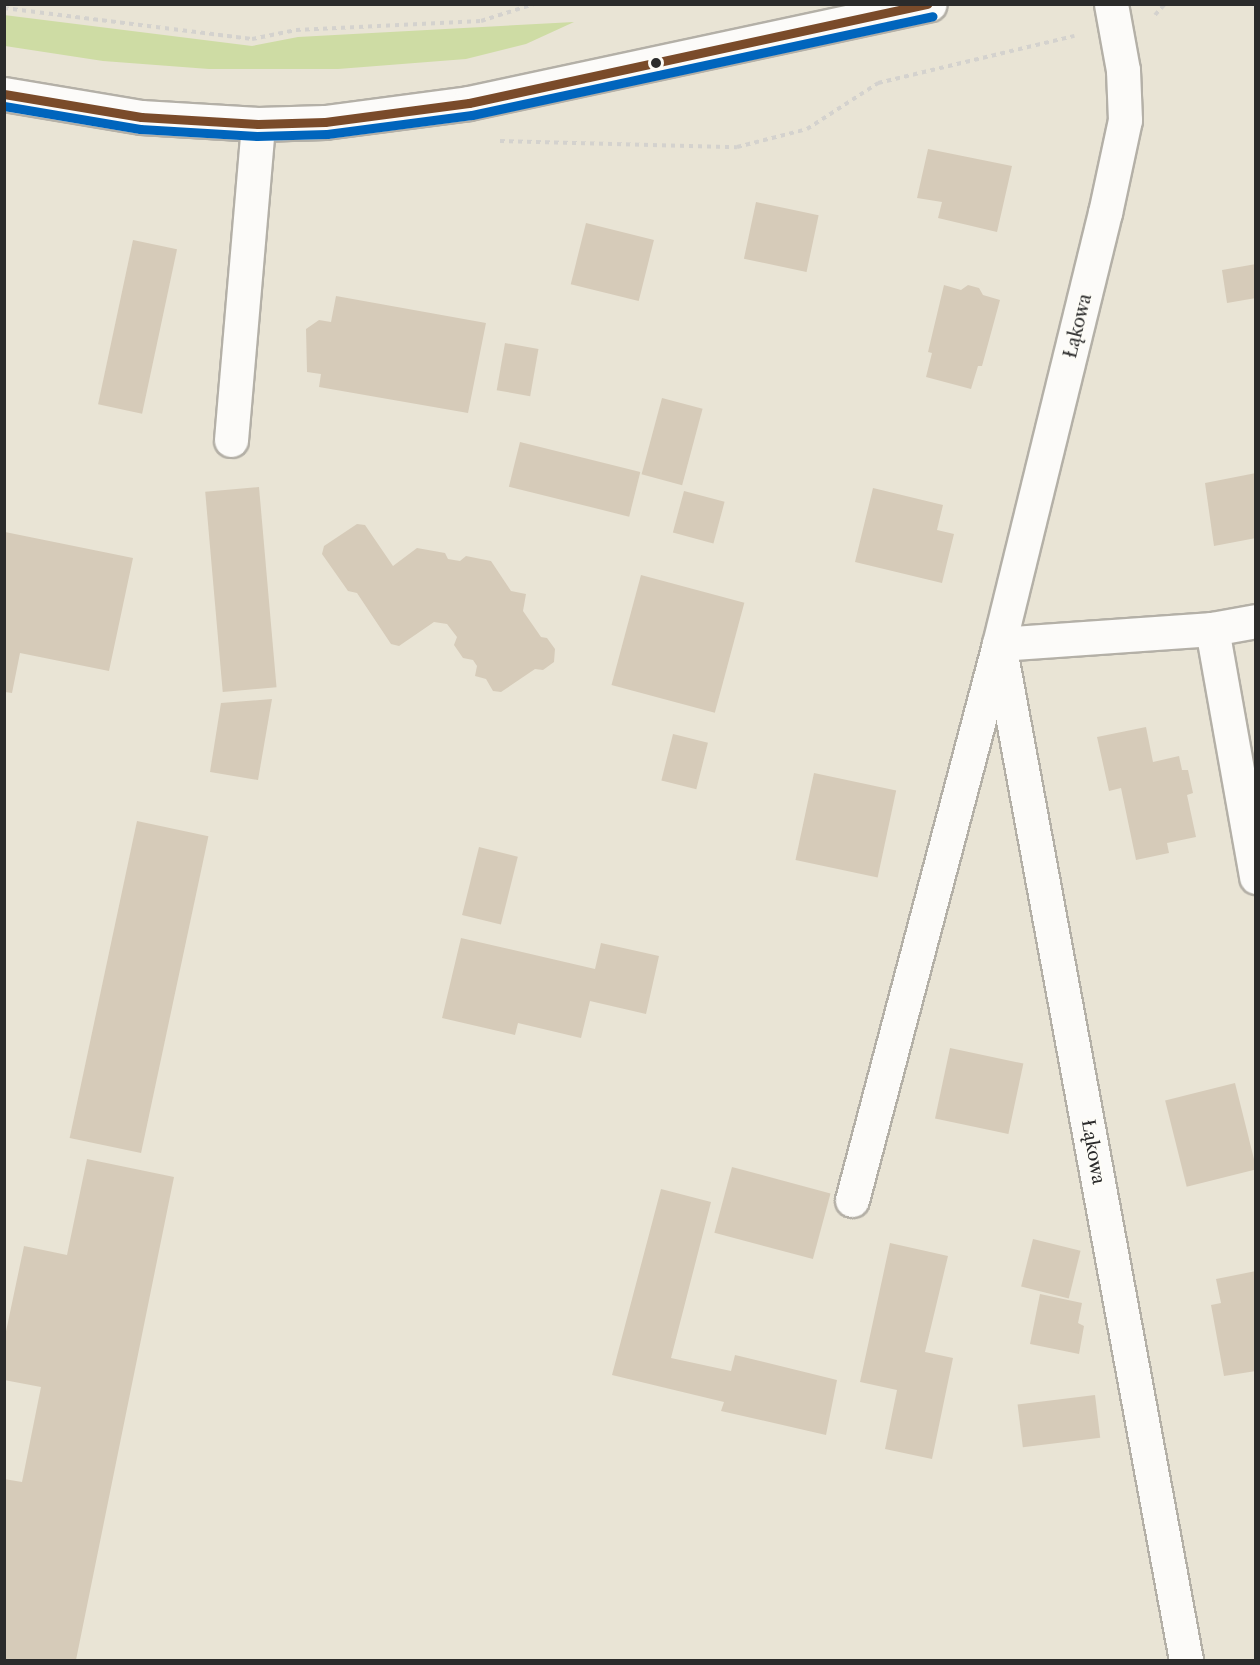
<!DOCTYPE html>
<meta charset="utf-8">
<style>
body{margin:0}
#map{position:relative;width:1260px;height:1665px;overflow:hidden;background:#e9e4d5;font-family:"Libre Caslon Text",serif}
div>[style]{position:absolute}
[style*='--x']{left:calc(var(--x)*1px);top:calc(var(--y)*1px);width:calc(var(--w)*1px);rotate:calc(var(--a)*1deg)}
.green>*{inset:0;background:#cedca4}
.building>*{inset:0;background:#d6cbb9;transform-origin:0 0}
.path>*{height:4px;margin-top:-2px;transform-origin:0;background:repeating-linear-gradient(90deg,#d4d2ce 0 4.5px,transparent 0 9px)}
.roads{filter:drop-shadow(2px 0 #b4b0a7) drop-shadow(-2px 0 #b4b0a7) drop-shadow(0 2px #b4b0a7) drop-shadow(0 -2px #b4b0a7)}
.minor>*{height:33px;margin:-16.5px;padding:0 16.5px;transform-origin:16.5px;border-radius:16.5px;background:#fcfbf9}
.major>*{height:33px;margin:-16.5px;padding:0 16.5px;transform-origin:16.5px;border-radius:16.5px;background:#fcfbf9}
.bus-1>*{height:9px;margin:-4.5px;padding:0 4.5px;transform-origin:4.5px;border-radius:4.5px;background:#7a4b2a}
.bus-2>*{height:9px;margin:-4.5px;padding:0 4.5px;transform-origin:4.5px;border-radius:4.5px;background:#0065bd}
.dots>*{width:16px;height:16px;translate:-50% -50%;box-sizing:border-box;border:3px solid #fdfcf7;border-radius:50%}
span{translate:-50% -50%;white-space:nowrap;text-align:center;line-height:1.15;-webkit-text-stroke:4.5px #fdfcf7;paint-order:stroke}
.street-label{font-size:18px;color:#2b2b2b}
.frame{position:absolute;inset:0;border:6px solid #2b2b2b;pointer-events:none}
</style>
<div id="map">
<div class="green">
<div style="clip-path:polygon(4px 15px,252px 46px,298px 37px,574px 22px,526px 44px,466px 59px,338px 69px,209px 69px,103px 61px,5px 46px)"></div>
</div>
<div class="building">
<div style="clip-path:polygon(928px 149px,1012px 166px,997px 232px,938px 218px,942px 202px,917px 198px)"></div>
<div style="left:756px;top:202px;width:64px;height:58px;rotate:12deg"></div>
<div style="left:586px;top:223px;width:70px;height:63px;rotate:14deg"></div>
<div style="left:133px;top:240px;width:45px;height:168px;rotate:12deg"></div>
<div style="clip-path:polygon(1256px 264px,1256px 298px,1227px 303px,1222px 270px)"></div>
<div style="clip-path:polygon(944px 285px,961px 290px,968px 285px,979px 288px,983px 295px,1000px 300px,982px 366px,978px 366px,971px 389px,926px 377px,932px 353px,928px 352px)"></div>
<div style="clip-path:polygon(336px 296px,486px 323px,468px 413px,319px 387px,321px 374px,307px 372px,306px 329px,319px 320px,331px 322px)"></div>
<div style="left:505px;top:343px;width:34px;height:48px;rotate:10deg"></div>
<div style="left:662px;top:398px;width:42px;height:79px;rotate:15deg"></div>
<div style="left:520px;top:442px;width:124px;height:46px;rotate:14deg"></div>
<div style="clip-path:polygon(1256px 473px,1256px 538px,1214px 546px,1205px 483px)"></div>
<div style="left:259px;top:487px;width:201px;height:54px;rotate:85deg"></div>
<div style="clip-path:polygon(873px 488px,943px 505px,937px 530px,954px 534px,942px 583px,855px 562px)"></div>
<div style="left:684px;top:491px;width:42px;height:43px;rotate:15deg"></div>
<div style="clip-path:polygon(357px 524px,365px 525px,393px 566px,417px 548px,445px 553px,448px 559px,460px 561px,466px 556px,491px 561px,511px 591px,526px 594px,523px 611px,541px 637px,547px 638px,555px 649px,554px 662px,543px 670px,535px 669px,501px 692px,493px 691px,486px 679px,475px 676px,477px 666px,473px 660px,463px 658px,454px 645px,457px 637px,447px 624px,434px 622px,399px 646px,391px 644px,357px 593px,348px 591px,322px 554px,324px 546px)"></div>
<div style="clip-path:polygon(5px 532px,133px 558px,109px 671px,20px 653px,12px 693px,5px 692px)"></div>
<div style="left:641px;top:575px;width:107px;height:114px;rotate:15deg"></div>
<div style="clip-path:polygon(272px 699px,258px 780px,210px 772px,221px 703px)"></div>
<div style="clip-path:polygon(1146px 727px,1153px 762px,1179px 756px,1182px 770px,1188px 770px,1193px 793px,1187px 795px,1196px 837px,1167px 843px,1169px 853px,1136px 860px,1121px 788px,1109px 791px,1097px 737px)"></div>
<div style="left:673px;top:734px;width:36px;height:48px;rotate:14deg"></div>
<div style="left:814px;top:773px;width:84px;height:89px;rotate:12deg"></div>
<div style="left:137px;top:821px;width:73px;height:324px;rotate:12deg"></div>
<div style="left:479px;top:847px;width:40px;height:70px;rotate:14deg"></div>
<div style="clip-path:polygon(461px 938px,595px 969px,601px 943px,659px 956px,646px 1014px,590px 1001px,581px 1038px,518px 1023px,515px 1035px,442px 1018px)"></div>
<div style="left:950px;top:1048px;width:75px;height:72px;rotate:12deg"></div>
<div style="left:1235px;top:1083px;width:89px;height:72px;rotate:76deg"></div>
<div style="clip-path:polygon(87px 1159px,174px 1177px,76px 1660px,4px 1660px,4px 1479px,22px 1482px,41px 1387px,4px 1380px,4px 1341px,24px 1246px,67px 1255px)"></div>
<div style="left:732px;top:1167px;width:102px;height:68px;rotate:15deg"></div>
<div style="clip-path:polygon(661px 1189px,711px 1202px,671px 1358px,731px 1371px,735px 1355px,837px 1380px,826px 1435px,721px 1411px,724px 1402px,612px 1375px)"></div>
<div style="left:1033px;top:1239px;width:49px;height:49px;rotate:14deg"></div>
<div style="clip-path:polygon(890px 1243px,948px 1256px,925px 1352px,953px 1358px,932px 1459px,885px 1449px,897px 1390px,860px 1382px)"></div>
<div style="clip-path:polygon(1256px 1271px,1256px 1371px,1224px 1376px,1211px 1305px,1221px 1303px,1216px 1279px)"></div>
<div style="clip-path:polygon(1040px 1294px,1082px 1303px,1078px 1323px,1084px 1326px,1079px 1354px,1030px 1344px)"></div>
<div style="left:1095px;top:1395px;width:43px;height:78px;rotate:83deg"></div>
</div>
<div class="path">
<div style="--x:4;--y:8;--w:250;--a:7.1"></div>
<div style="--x:252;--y:39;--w:45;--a:-11.6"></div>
<div style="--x:296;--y:30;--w:185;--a:-2.8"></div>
<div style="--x:481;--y:21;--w:56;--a:-17.8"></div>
<div style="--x:1155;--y:15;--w:15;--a:-48"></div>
<div style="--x:500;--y:141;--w:237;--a:1.5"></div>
<div style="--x:737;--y:147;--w:72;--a:-14.4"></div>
<div style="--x:807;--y:129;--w:85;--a:-32.9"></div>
<div style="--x:878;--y:83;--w:202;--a:-13.5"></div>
</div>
<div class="roads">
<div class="minor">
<div style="--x:231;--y:440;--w:317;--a:-85.1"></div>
<div style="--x:1212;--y:629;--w:252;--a:79.9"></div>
<div style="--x:852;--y:1200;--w:575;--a:-75.19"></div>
<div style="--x:999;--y:644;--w:444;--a:-76.2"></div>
<div style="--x:1105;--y:213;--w:95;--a:-77.9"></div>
<div style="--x:1125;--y:120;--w:50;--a:-92.3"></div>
<div style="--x:1123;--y:70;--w:67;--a:-100.3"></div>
<div style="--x:1186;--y:1660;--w:1033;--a:-100.43"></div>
<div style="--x:999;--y:644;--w:214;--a:-4"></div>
<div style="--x:1212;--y:629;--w:45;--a:-10.3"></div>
</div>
<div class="major">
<div style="--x:4;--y:94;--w:139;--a:9.5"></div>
<div style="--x:141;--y:117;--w:117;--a:3.4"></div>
<div style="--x:258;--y:124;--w:67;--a:-1.7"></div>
<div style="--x:325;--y:122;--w:145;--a:-7.5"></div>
<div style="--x:469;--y:103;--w:471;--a:-12.1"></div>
</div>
</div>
<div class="bus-1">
<div style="--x:4;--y:94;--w:139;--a:9.5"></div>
<div style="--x:141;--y:117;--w:117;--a:3.4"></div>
<div style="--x:258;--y:124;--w:67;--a:-1.7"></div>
<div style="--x:325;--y:122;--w:145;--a:-7.5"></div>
<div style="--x:469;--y:103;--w:469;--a:-12.2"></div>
</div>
<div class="bus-2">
<div style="--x:4;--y:106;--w:138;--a:9.6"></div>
<div style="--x:140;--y:129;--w:117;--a:3.4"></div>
<div style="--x:257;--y:136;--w:70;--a:-1.6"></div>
<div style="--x:327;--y:134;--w:146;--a:-7.5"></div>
<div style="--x:472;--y:115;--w:471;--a:-12.1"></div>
</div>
<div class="dots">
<div style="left:656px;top:63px;background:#2b2b2b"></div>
</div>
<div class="street-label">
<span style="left:1078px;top:326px;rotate:-76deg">Łąkowa</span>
<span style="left:1093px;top:1152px;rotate:80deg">Łąkowa</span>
</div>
<div class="frame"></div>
</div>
